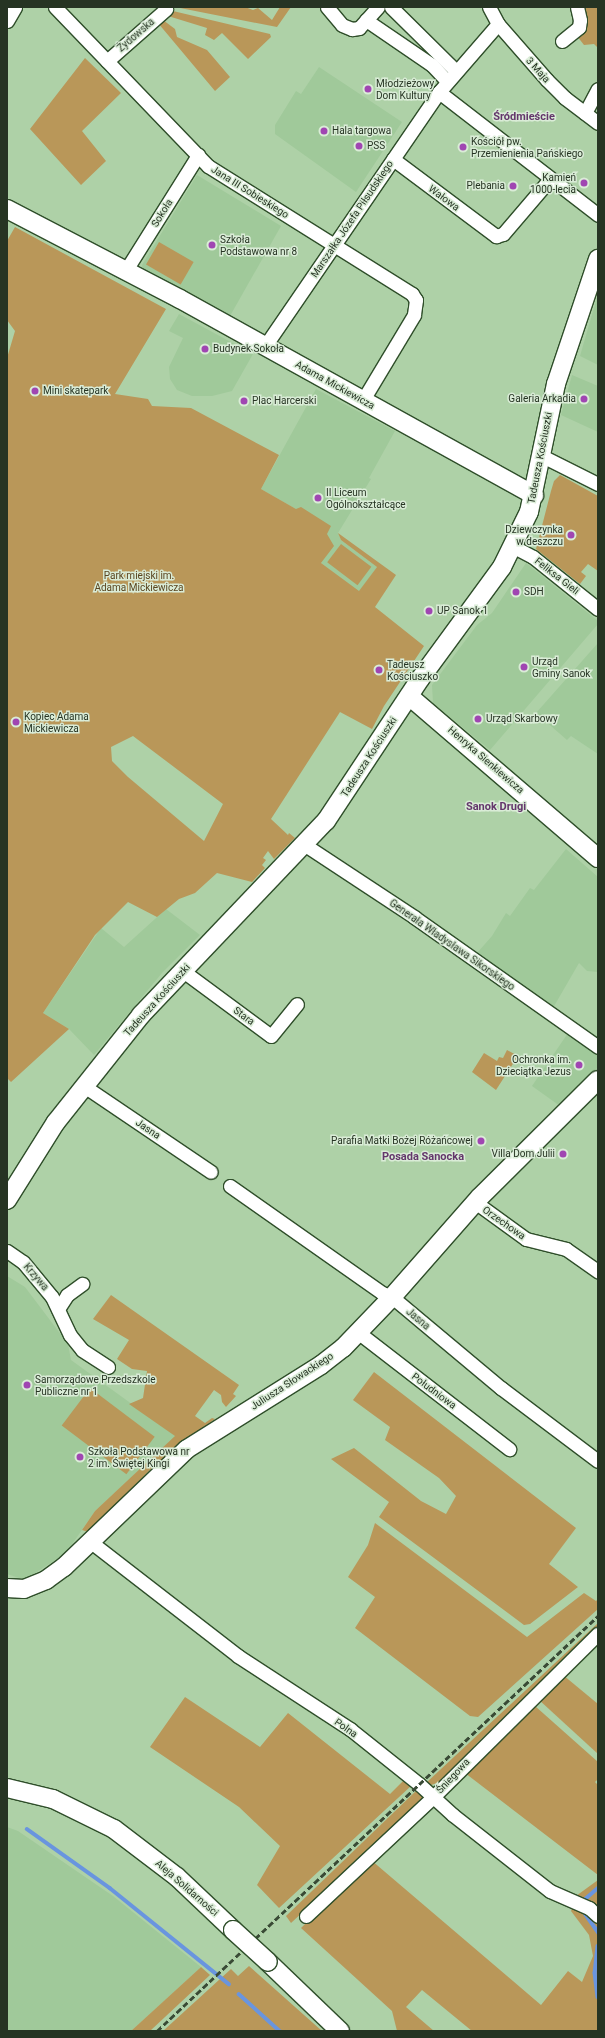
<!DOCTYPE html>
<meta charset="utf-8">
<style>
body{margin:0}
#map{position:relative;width:605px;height:2038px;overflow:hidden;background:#aed1a7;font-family:Roboto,sans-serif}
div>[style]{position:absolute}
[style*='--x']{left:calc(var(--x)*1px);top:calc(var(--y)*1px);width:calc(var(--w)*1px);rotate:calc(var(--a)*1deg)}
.built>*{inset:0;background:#a0c99a}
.green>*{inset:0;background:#b99759;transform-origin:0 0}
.stream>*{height:3.5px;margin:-1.75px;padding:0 1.75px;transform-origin:1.75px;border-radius:1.75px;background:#6995df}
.roads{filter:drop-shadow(1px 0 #2f4e2a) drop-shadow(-1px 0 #2f4e2a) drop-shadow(0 1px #2f4e2a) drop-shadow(0 -1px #2f4e2a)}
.street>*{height:13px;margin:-6.5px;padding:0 6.5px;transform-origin:6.5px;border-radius:6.5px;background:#fff}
.secondary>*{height:18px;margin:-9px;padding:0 9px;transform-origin:9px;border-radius:9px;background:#fff}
.rail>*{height:3px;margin-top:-1.5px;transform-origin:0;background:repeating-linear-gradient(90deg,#394a35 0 6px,transparent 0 9px)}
.bridges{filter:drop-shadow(1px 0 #2f4e2a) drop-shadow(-1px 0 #2f4e2a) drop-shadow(0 1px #2f4e2a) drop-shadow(0 -1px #2f4e2a)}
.secondary-bridge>*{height:18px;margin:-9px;padding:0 9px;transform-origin:9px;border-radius:9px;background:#fff}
.dots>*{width:11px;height:11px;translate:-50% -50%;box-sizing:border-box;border:2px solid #daecd7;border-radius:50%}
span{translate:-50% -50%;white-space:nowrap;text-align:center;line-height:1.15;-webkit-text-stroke:3px #daecd7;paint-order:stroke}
.street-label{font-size:10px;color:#263423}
.poi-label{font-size:10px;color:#263423}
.left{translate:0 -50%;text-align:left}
.right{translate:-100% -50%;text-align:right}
.park-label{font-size:10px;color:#59441f}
.neighbourhood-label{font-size:11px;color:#63366b;font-weight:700}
.frame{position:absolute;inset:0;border:8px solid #263423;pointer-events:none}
</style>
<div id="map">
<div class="built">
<div style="clip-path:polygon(319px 67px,402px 122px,356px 192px,275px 134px,275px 125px,296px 91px,301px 94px)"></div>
<div style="clip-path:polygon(197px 175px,281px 226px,230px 316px,143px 270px,142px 265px)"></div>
<div style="clip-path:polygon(598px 294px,598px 365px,580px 356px)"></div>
<div style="clip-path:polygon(179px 314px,253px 354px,232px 391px,212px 396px,192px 396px,177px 390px,170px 379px,169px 367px,183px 338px,169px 331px)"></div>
<div style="clip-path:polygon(572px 375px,598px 386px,598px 432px,561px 415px)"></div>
<div style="clip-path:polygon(316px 389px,395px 431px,369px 478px,371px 479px,338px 533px,341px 540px,377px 567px,359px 592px,321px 563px,333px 546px,296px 509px,261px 489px)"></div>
<div style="clip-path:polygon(526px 563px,598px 621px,598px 624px,490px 750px,433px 703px,432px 685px,477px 625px,492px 613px)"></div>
<div style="clip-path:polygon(598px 643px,598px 754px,571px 736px,567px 740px,536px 713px)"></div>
<div style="clip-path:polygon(566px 849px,598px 877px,598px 972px,587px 971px,579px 963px,553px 1008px,477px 953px,492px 936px,506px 913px,510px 916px,530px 888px,534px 890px)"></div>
<div style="clip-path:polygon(166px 909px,200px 935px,162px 973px,94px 1055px,69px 1029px,43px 1013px,101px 928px,124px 947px)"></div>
<div style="clip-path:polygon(568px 1033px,598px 1054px,598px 1067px,560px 1106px,532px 1086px)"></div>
<div style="clip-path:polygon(7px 1276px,25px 1287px,68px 1344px,71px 1360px,176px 1436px,95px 1511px,66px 1553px,29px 1577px,22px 1579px,7px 1574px)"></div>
<div style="clip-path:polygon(7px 1827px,18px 1831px,113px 1896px,201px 1967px,131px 2031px,7px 2031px)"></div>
</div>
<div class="green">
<div style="clip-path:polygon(175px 7px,245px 7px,253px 10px,258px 8px,272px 20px,280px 7px,291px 7px,277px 27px)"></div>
<div style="clip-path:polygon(585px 7px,598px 7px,598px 48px,594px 44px,584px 45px,577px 36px,587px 28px)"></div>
<div style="clip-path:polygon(173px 11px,270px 34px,271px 37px,248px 59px,222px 33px,214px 40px,205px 35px,207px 28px,168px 16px)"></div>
<div style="clip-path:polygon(163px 20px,175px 29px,177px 37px,207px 50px,230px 77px,215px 91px,158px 23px)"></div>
<div style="clip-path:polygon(85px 58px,121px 93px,82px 131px,106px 161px,81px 185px,30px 129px)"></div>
<div style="clip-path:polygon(evenodd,15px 227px,166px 309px,115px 394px,148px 399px,152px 406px,191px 408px,279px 455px,261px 489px,296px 509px,301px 507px,331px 526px,327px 534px,334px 546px,321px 563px,359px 591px,377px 567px,341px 540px,338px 533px,396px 575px,375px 607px,424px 646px,384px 706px,372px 729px,340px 712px,271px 819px,288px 835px,289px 833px,295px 838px,274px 859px,268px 851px,263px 858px,266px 860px,262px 865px,265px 868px,252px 882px,217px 873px,195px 893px,179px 899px,157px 917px,128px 902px,95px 935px,43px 1013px,69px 1029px,11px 1082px,7px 1078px,7px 358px,15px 331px,7px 320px,7px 241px,15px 227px,133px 736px,223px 804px,204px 841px,128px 777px,112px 761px,111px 747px,133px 736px)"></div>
<div style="left:159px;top:242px;width:40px;height:26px;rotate:30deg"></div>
<div style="clip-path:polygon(560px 475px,598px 496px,598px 571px,588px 564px,581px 572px,586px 576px,580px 584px,536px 549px,551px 491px,554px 481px)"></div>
<div style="left:341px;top:544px;width:38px;height:23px;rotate:37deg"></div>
<div style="clip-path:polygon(507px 1050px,518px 1056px,496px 1090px,472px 1072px,484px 1053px,497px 1061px,499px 1057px,503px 1058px)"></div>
<div style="clip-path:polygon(111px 1295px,239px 1385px,233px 1394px,236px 1396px,226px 1407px,222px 1402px,221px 1395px,214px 1390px,195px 1416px,205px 1423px,212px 1418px,215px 1419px,183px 1442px,150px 1470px,88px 1532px,82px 1530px,95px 1511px,175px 1436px,129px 1404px,143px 1398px,147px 1371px,132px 1369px,117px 1359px,129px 1340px,93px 1319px)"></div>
<div style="clip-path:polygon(374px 1372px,576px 1528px,549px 1564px,578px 1587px,530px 1624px,524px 1625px,379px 1517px,389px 1502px,331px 1459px,354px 1448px,421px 1501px,446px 1514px,456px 1496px,439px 1478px,385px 1440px,390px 1427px,353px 1400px)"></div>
<div style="left:90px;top:1388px;width:81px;height:47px;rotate:37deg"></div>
<div style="clip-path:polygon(375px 1523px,527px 1637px,584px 1593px,596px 1601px,598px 1599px,598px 1609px,478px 1717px,470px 1716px,355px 1628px,375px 1597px,348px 1577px,368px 1545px)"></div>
<div style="clip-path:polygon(598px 1623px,598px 1628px,478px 1742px,440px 1782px,431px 1785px,426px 1783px)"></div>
<div style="clip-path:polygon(563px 1675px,598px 1704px,598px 1754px,538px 1699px)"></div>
<div style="clip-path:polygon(185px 1697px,260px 1747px,288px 1713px,390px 1794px,404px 1780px,411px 1786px,279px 1908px,257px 1885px,280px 1846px,239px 1807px,150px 1747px)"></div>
<div style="clip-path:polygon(530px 1705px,535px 1706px,598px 1762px,598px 1779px,595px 1782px,598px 1785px,598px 1875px,465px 1773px)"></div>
<div style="clip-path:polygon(417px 1790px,423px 1795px,422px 1802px,291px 1923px,286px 1916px)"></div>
<div style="clip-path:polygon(371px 1860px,541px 2005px,568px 1971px,582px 1982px,593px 1956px,589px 1935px,571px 1911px,573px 1906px,591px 1914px,598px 1924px,598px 2031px,472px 2031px,422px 1990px,406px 2007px,434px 2031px,397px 2031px,392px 2011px,301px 1928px)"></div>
<div style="clip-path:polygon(598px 1880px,598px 1907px,576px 1896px)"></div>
<div style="clip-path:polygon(249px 1966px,322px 2031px,163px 2031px,231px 1969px,238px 1976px)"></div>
<div style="clip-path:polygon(201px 1967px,210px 1975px,150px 2031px,131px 2031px)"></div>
</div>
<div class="stream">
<div style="--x:27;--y:1829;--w:102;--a:35.4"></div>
<div style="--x:110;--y:1888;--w:153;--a:38.9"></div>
<div style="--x:583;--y:1901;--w:20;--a:-41"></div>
<div style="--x:582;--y:1909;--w:28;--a:55"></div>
<div style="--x:598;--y:1946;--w:27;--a:96"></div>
<div style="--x:595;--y:1973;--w:24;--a:83"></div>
<div style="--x:239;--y:1994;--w:55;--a:42.1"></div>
</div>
<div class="roads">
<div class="street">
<div style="--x:55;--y:7;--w:221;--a:46.1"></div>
<div style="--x:208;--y:166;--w:241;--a:32.1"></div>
<div style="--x:412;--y:294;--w:7;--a:56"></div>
<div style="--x:416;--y:300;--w:15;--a:98"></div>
<div style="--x:414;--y:315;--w:99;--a:121"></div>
<div style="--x:327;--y:7;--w:23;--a:50"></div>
<div style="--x:342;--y:25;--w:11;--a:22"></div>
<div style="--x:352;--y:29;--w:7;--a:-8"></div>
<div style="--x:359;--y:28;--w:28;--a:-48"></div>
<div style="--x:391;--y:7;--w:91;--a:44.6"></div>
<div style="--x:489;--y:7;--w:19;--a:62"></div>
<div style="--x:498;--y:24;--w:74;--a:48.8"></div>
<div style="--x:547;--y:80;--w:25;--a:45"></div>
<div style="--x:565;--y:98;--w:41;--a:37.1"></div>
<div style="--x:366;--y:20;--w:80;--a:34.3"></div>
<div style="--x:432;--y:65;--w:22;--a:47"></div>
<div style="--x:7;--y:21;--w:16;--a:-60"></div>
<div style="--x:562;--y:41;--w:22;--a:-39"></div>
<div style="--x:579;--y:27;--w:7;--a:-82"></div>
<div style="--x:580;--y:20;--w:13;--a:-103"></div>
<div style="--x:107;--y:61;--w:79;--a:-41.4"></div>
<div style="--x:439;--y:92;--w:201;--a:37.7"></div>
<div style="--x:585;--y:113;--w:27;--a:-62"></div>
<div style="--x:393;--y:159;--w:129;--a:36.8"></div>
<div style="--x:496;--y:236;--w:7;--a:-16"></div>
<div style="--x:503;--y:234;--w:72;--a:-49.5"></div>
<div style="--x:126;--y:270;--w:136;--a:-57.9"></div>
<div style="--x:265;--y:346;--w:308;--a:-55.6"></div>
<div style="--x:439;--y:92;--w:90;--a:-49.1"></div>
<div style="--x:542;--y:456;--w:63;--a:26.6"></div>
<div style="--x:514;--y:547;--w:21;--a:28"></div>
<div style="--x:533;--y:557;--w:83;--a:38.7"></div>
<div style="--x:305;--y:845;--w:131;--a:33.4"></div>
<div style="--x:414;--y:917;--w:225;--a:35.2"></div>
<div style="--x:183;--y:971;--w:109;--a:36.5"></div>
<div style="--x:271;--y:1036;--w:41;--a:-50.9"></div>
<div style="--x:84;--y:1086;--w:153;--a:34.1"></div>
<div style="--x:230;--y:1186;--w:186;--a:35.1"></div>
<div style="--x:382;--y:1293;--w:11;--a:22"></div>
<div style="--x:392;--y:1297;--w:142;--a:39.9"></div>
<div style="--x:501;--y:1388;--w:121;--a:37"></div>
<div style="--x:475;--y:1202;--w:63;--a:36"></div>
<div style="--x:526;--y:1239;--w:41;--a:14"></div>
<div style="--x:566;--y:1249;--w:39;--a:35"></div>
<div style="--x:7;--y:1251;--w:19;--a:35"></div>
<div style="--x:23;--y:1262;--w:45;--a:50.4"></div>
<div style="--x:52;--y:1297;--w:42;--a:64.7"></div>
<div style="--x:70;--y:1335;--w:19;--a:51"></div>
<div style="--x:82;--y:1350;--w:31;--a:33"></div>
<div style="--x:58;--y:1309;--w:17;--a:-57"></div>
<div style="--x:67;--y:1295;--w:19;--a:-36"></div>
<div style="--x:359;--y:1333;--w:190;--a:37.7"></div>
<div style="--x:91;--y:1542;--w:186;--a:37.8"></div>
<div style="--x:238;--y:1656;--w:134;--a:33.1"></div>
<div style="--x:350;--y:1729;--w:88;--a:38.6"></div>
<div style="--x:419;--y:1784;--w:46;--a:42.4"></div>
<div style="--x:453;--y:1815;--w:123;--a:38.1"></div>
<div style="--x:550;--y:1891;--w:43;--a:23.6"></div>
<div style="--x:589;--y:1908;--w:12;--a:42"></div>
<div style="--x:306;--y:1916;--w:174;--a:-43.1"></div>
<div style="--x:433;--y:1797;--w:232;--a:-44.7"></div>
</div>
<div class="secondary">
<div style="--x:7;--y:209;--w:195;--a:27.5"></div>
<div style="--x:180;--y:299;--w:405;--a:29"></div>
<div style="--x:409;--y:696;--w:249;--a:40.6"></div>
<div style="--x:7;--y:1200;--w:92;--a:-57.9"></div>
<div style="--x:56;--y:1122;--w:137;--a:-51.5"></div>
<div style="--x:141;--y:1015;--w:268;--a:-46.4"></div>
<div style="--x:326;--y:821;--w:170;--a:-56.5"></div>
<div style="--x:420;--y:679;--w:139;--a:-53.8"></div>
<div style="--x:502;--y:567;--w:61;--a:-63.9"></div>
<div style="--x:529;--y:512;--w:131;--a:-78.1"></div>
<div style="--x:556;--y:384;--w:132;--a:-71.4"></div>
<div style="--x:7;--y:1588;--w:17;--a:3"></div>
<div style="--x:24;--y:1589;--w:24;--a:-22"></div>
<div style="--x:46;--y:1580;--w:22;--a:-36"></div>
<div style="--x:64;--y:1567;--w:170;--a:-43.8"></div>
<div style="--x:187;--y:1449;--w:158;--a:-32.1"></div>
<div style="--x:321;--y:1365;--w:28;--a:-38"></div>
<div style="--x:343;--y:1348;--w:71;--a:-46.1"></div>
<div style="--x:392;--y:1297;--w:133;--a:-48.7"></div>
<div style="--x:480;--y:1197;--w:166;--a:-44.8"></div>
<div style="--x:7;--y:1788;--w:47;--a:13.4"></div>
<div style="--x:53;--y:1799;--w:68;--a:26.2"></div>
<div style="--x:114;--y:1829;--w:79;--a:37.3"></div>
<div style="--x:177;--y:1877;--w:77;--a:43.4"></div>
<div style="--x:268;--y:1962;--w:100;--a:43.8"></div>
</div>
</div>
<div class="rail">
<div style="--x:157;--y:2031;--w:606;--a:-43.26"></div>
</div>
<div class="bridges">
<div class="secondary-bridge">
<div style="--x:233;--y:1930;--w:47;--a:42.4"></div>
</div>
</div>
<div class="dots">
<div style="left:368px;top:89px;background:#a046b2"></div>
<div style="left:324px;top:131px;background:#a046b2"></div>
<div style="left:359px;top:146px;background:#a046b2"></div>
<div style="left:463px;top:147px;background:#a046b2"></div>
<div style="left:584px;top:183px;background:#a046b2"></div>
<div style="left:513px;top:186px;background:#a046b2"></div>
<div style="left:212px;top:245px;background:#a046b2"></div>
<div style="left:205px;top:349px;background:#a046b2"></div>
<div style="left:35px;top:391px;background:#a046b2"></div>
<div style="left:584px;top:399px;background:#a046b2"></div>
<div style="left:244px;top:401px;background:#a046b2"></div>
<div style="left:318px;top:498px;background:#a046b2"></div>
<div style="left:571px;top:535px;background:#a046b2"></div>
<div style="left:516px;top:592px;background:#a046b2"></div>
<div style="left:429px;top:611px;background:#a046b2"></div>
<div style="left:524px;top:667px;background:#a046b2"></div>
<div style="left:379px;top:670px;background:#a046b2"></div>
<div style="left:478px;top:719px;background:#a046b2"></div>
<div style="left:16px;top:722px;background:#a046b2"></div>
<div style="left:579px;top:1065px;background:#a046b2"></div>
<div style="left:481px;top:1141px;background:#a046b2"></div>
<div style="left:563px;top:1154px;background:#a046b2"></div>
<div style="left:27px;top:1385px;background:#a046b2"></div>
<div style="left:80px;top:1457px;background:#a046b2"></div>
</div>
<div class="street-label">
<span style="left:136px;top:35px;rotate:-41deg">Żydowska</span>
<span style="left:538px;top:70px;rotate:48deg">3 Maja</span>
<span style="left:250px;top:192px;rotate:32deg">Jana III Sobieskiego</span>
<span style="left:444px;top:198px;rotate:37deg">Wałowa</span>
<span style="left:162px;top:213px;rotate:-58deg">Sokoła</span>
<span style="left:352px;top:219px;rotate:-56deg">Marszałka Józefa Piłsudskiego</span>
<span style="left:335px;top:385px;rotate:29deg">Adama Mickiewicza</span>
<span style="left:540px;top:458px;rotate:-79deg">Tadeusza Kościuszki</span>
<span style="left:557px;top:576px;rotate:38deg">Feliksa Gieli</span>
<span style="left:369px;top:757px;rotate:-57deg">Tadeusza Kościuszki</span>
<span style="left:486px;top:760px;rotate:41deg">Henryka Sienkiewicza</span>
<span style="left:452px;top:945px;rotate:35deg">Generała Władysława Sikorskiego</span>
<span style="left:157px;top:1000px;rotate:-48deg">Tadeusza Kościuszki</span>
<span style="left:244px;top:1016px;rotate:36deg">Stara</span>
<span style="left:148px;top:1129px;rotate:34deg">Jasna</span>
<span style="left:504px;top:1223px;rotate:35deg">Orzechowa</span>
<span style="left:36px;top:1277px;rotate:49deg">Krzywa</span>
<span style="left:418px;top:1319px;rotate:40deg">Jasna</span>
<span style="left:292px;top:1381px;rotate:-33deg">Juliusza Słowackiego</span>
<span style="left:434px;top:1391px;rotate:37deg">Południowa</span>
<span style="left:346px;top:1728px;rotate:35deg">Polna</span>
<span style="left:453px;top:1776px;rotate:-47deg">Śniegowa</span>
<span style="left:187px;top:1888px;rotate:41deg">Aleja Solidarności</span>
</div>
<div class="poi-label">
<span class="left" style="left:376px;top:89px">Młodzieżowy<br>Dom Kultury</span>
<span class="left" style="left:332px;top:131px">Hala targowa</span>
<span class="left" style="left:471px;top:147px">Kościół pw.<br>Przemienienia Pańskiego</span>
<span class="left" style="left:367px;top:146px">PSS</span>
<span class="right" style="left:576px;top:183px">Kamień<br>1000-lecia</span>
<span class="right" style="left:505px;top:186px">Plebania</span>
<span class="left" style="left:220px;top:245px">Szkoła<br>Podstawowa nr 8</span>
<span class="left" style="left:213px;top:349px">Budynek Sokoła</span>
<span class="left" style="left:43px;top:391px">Mini skatepark</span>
<span class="right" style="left:576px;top:399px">Galeria Arkadia</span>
<span class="left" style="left:252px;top:401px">Plac Harcerski</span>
<span class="left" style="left:326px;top:498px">II Liceum<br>Ogólnokształcące</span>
<span class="right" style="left:563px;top:535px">Dziewczynka<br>w deszczu</span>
<span class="left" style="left:524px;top:592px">SDH</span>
<span class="left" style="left:437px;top:611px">UP Sanok 1</span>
<span class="left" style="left:532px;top:667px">Urząd<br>Gminy Sanok</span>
<span class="left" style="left:387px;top:670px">Tadeusz<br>Kościuszko</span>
<span class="left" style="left:24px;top:722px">Kopiec Adama<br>Mickiewicza</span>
<span class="left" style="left:486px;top:719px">Urząd Skarbowy</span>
<span class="right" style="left:571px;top:1065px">Ochronka im.<br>Dzieciątka Jezus</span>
<span class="right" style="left:473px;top:1141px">Parafia Matki Bożej Różańcowej</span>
<span class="right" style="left:555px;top:1154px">Villa Dom Julii</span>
<span class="left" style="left:35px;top:1385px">Samorządowe Przedszkole<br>Publiczne nr 1</span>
<span class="left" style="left:88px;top:1457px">Szkoła Podstawowa nr<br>2 im. Świętej Kingi</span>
</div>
<div class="park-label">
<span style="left:139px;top:581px">Park miejski im.<br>Adama Mickiewicza</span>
</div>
<div class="neighbourhood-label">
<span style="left:524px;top:117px">Śródmieście</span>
<span style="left:496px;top:807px">Sanok Drugi</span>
<span style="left:423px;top:1157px">Posada Sanocka</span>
</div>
<div class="frame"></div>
</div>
